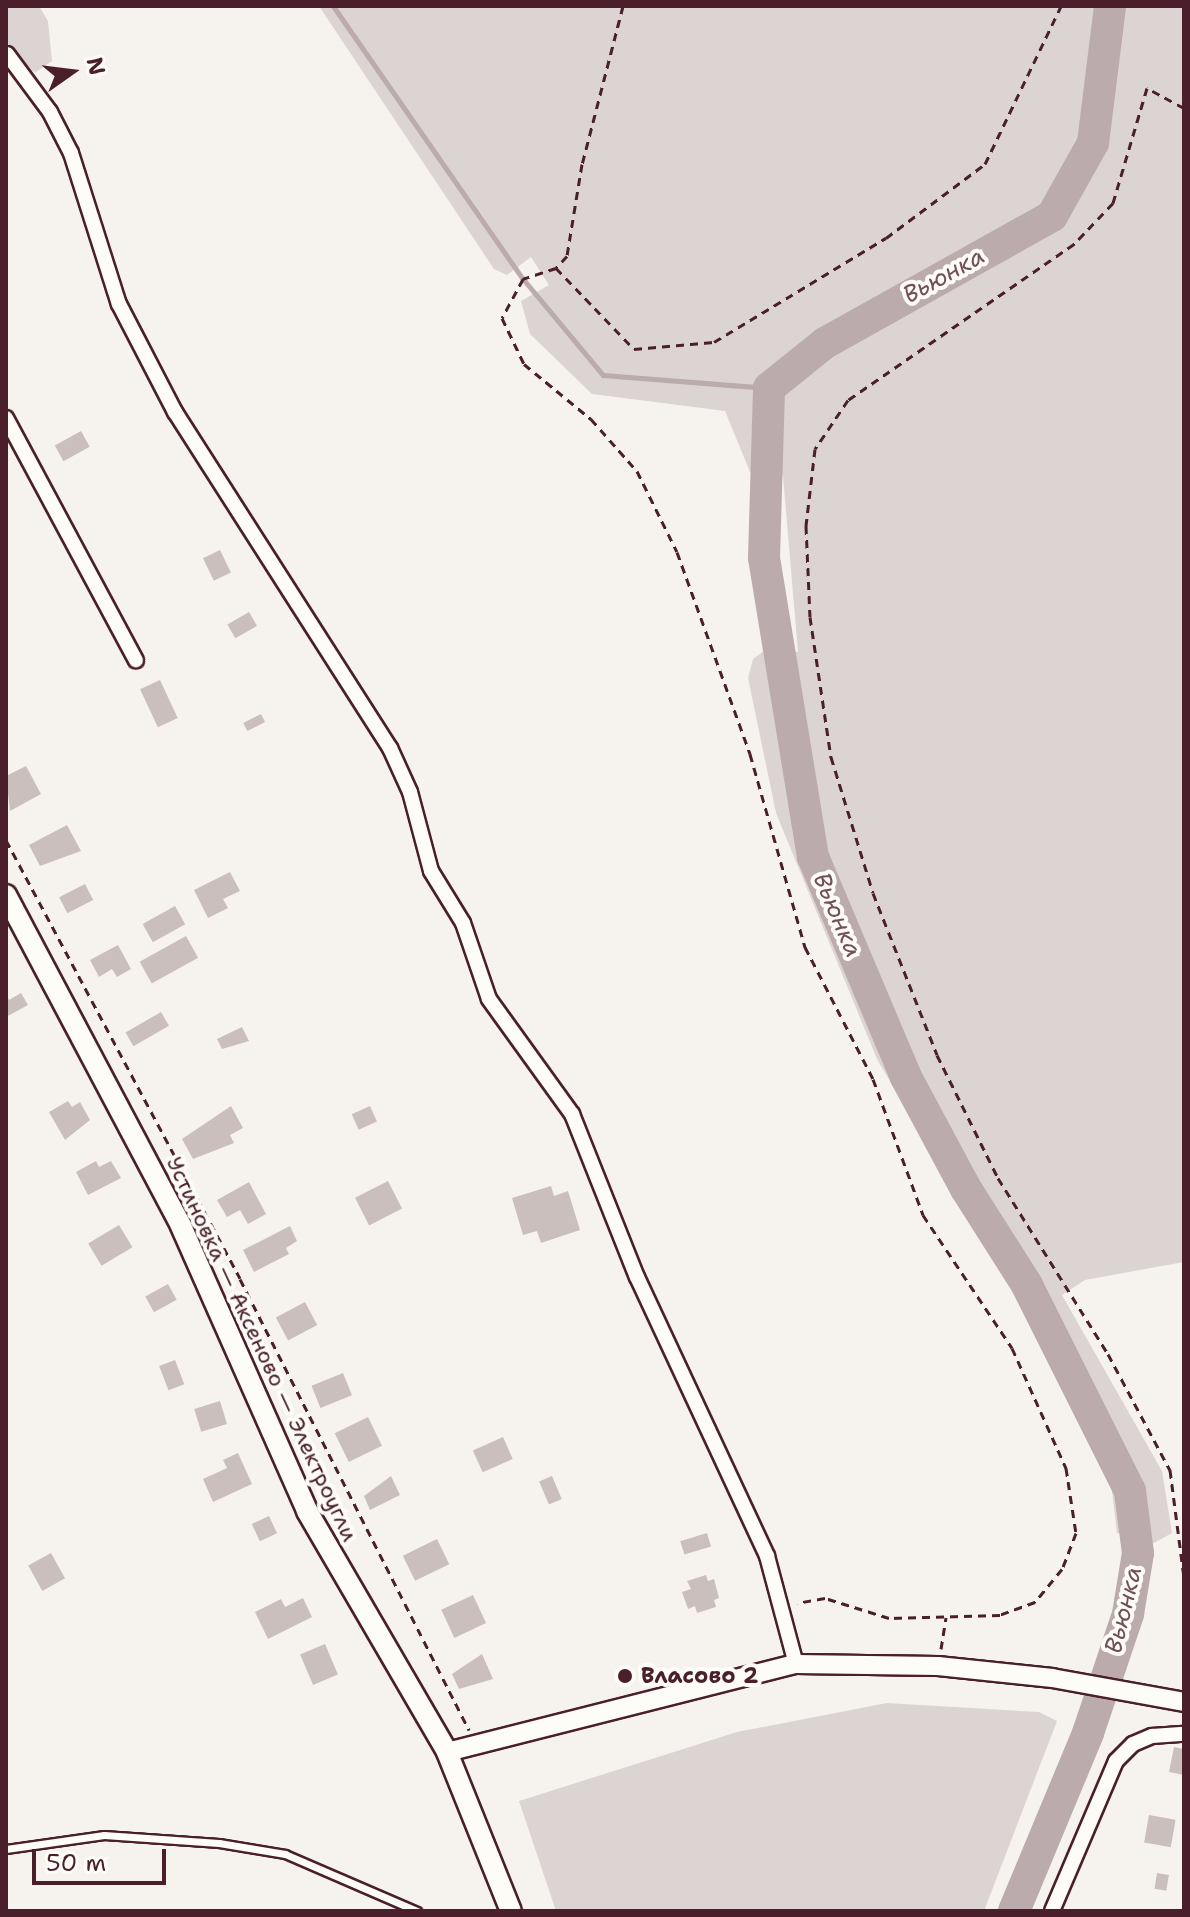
<!DOCTYPE html>
<meta charset="utf-8">
<style>
body{margin:0}
#map{position:relative;width:1190px;height:1917px;overflow:hidden;background:#f6f3ef;font-family:"Shantell Sans",sans-serif}
div>[style]{position:absolute}
[style*='--x']{left:calc(var(--x)*1px);top:calc(var(--y)*1px);width:calc(var(--w)*1px);rotate:calc(var(--a)*1deg)}
.green>*{inset:0;background:#dcd4d2}
.stream>*{height:5px;margin:-2.5px;padding:0 2.5px;transform-origin:2.5px;border-radius:2.5px;background:#bbabac}
.river>*{height:32px;margin:-16px;padding:0 16px;transform-origin:16px;border-radius:16px;background:#bbabac}
.building>*{inset:0;background:#cbbfbe;transform-origin:0 0}
.path>*{height:3px;margin-top:-1.5px;transform-origin:0;background:repeating-linear-gradient(90deg,#4a1f2b 0 8px,transparent 0 14px)}
.roads{filter:drop-shadow(2px 0 #4a1f2b) drop-shadow(-2px 0 #4a1f2b) drop-shadow(0 2px #4a1f2b) drop-shadow(0 -2px #4a1f2b)}
.service>*{height:7px;margin:-3.5px;padding:0 3.5px;transform-origin:3.5px;border-radius:3.5px;background:#fdfcf7}
.minor>*{height:14px;margin:-7px;padding:0 7px;transform-origin:7px;border-radius:7px;background:#fdfcf7}
.tertiary>*{height:18px;margin:-9px;padding:0 9px;transform-origin:9px;border-radius:9px;background:#fdfcf7}
.secondary>*{height:20px;margin:-10px;padding:0 10px;transform-origin:10px;border-radius:10px;background:#fdfcf7}
.dots>*{width:22px;height:22px;translate:-50% -50%;box-sizing:border-box;border:4px solid #fdfcf7;border-radius:50%}
span{translate:-50% -50%;white-space:nowrap;text-align:center;line-height:1.15;-webkit-text-stroke:8px #fdfcf7;paint-order:stroke}
.street-label{font-size:22px;color:#4a1f2b}
.poi-label{font-size:22px;color:#4a1f2b;font-weight:700}
.left{translate:0 -50%;text-align:left}
.water-label{font-size:24px;color:#725058;font-style:italic}
.frame{position:absolute;inset:0;border:8px solid #4a1f2b;pointer-events:none}
.north{position:absolute;left:32px;top:32px;width:80px;height:80px;-webkit-text-stroke:6px #fdfcf7;paint-order:stroke;rotate:76deg;font-size:22px;font-weight:700;line-height:32px;text-align:center;color:#4a1f2b}
.north::after{content:'';display:block;margin:auto;width:28px;height:36px;background:#4a1f2b;clip-path:polygon(50% 0,100% 100%,50% 72%,0 100%)}
.scale{position:absolute;left:32px;top:1849px;width:134px;height:36px;box-sizing:border-box;border:4px solid #4a1f2b;border-top:0;padding-left:10px;font-size:24px;line-height:28px;white-space:nowrap;color:#4a1f2b;-webkit-text-stroke:6px #fdfcf7;paint-order:stroke}
</style>
<div id="map">
<div class="green">
<div style="clip-path:polygon(6px 6px,39px 6px,48px 21px,52px 61px,36px 72px,6px 64px)"></div>
<div style="clip-path:polygon(319px 6px,1184px 6px,1184px 1262px,1085px 1280px,1062px 1295px,1162px 1471px,1172px 1533px,1154px 1543px,1117px 1533px,1111px 1483px,1073px 1393px,877px 1059px,776px 813px,748px 678px,753px 659px,769px 647px,798px 652px,783px 476px,750px 472px,725px 411px,592px 394px,530px 334px,521px 301px,549px 285px,531px 257px,507px 275px,494px 269px)"></div>
<div style="clip-path:polygon(887px 1703px,1039px 1712px,1057px 1721px,984px 1911px,556px 1911px,519px 1801px,737px 1732px)"></div>
</div>
<div class="stream">
<div style="--x:333;--y:6;--w:333;--a:55.2"></div>
<div style="--x:523;--y:279;--w:125;--a:50.2"></div>
<div style="--x:603;--y:375;--w:167;--a:4.5"></div>
</div>
<div class="river">
<div style="--x:1014;--y:1911;--w:193;--a:-67.4"></div>
<div style="--x:1088;--y:1733;--w:126;--a:-71.4"></div>
<div style="--x:1128;--y:1614;--w:62;--a:-80.7"></div>
<div style="--x:1138;--y:1553;--w:63;--a:-97.4"></div>
<div style="--x:1130;--y:1491;--w:230;--a:-116.6"></div>
<div style="--x:1027;--y:1285;--w:114;--a:-122.4"></div>
<div style="--x:966;--y:1189;--w:127;--a:-118.2"></div>
<div style="--x:906;--y:1077;--w:239;--a:-112.9"></div>
<div style="--x:813;--y:857;--w:303;--a:-99.3"></div>
<div style="--x:764;--y:558;--w:170;--a:-88.3"></div>
<div style="--x:769;--y:388;--w:72;--a:-38.8"></div>
<div style="--x:825;--y:343;--w:260;--a:-29.2"></div>
<div style="--x:1052;--y:216;--w:84;--a:-60.7"></div>
<div style="--x:1093;--y:143;--w:138;--a:-82.9"></div>
</div>
<div class="building">
<div style="left:81px;top:431px;width:18px;height:30px;rotate:61deg"></div>
<div style="left:220px;top:550px;width:25px;height:19px;rotate:64deg"></div>
<div style="left:249px;top:612px;width:16px;height:25px;rotate:60deg"></div>
<div style="left:160px;top:680px;width:42px;height:22px;rotate:65deg"></div>
<div style="left:261px;top:714px;width:9px;height:20px;rotate:63deg"></div>
<div style="clip-path:polygon(26px 766px,41px 794px,10px 811px,6px 776px)"></div>
<div style="clip-path:polygon(67px 825px,81px 851px,40px 866px,29px 845px)"></div>
<div style="clip-path:polygon(230px 872px,240px 891px,223px 899px,228px 908px,208px 918px,194px 890px)"></div>
<div style="left:85px;top:884px;width:18px;height:29px;rotate:63deg"></div>
<div style="left:175px;top:906px;width:21px;height:37px;rotate:61deg"></div>
<div style="left:186px;top:936px;width:25px;height:53px;rotate:61deg"></div>
<div style="clip-path:polygon(118px 945px,131px 969px,117px 977px,112px 969px,99px 977px,90px 960px)"></div>
<div style="clip-path:polygon(21px 993px,28px 1005px,6px 1017px,6px 994px,9px 1000px)"></div>
<div style="left:161px;top:1012px;width:16px;height:41px;rotate:60deg"></div>
<div style="clip-path:polygon(242px 1027px,249px 1041px,222px 1049px,217px 1039px)"></div>
<div style="clip-path:polygon(68px 1101px,72px 1107px,80px 1102px,90px 1120px,65px 1140px,49px 1112px)"></div>
<div style="clip-path:polygon(231px 1106px,243px 1128px,230px 1135px,234px 1143px,193px 1159px,182px 1139px)"></div>
<div style="left:370px;top:1106px;width:17px;height:20px;rotate:66deg"></div>
<div style="clip-path:polygon(96px 1161px,99px 1167px,111px 1161px,121px 1178px,88px 1195px,76px 1172px)"></div>
<div style="left:388px;top:1181px;width:31px;height:37px;rotate:63deg"></div>
<div style="clip-path:polygon(249px 1182px,266px 1214px,248px 1224px,240px 1210px,227px 1217px,217px 1200px)"></div>
<div style="clip-path:polygon(551px 1186px,554px 1196px,568px 1191px,580px 1230px,541px 1243px,537px 1231px,523px 1235px,512px 1198px)"></div>
<div style="left:119px;top:1225px;width:26px;height:36px;rotate:59deg"></div>
<div style="clip-path:polygon(290px 1226px,297px 1241px,286px 1248px,289px 1254px,254px 1272px,243px 1250px)"></div>
<div style="left:168px;top:1284px;width:18px;height:26px;rotate:61deg"></div>
<div style="left:305px;top:1302px;width:26px;height:33px;rotate:62deg"></div>
<div style="left:175px;top:1360px;width:26px;height:17px;rotate:69deg"></div>
<div style="left:343px;top:1373px;width:24px;height:34px;rotate:68deg"></div>
<div style="left:220px;top:1401px;width:24px;height:27px;rotate:73deg"></div>
<div style="left:368px;top:1417px;width:32px;height:37px;rotate:64deg"></div>
<div style="left:503px;top:1437px;width:24px;height:33px;rotate:66deg"></div>
<div style="clip-path:polygon(238px 1453px,252px 1484px,213px 1502px,203px 1479px,227px 1468px,223px 1460px)"></div>
<div style="clip-path:polygon(391px 1476px,400px 1495px,370px 1510px,364px 1496px)"></div>
<div style="left:552px;top:1476px;width:25px;height:14px;rotate:67deg"></div>
<div style="left:269px;top:1516px;width:19px;height:19px;rotate:65deg"></div>
<div style="left:707px;top:1533px;width:14px;height:28px;rotate:73deg"></div>
<div style="left:437px;top:1539px;width:28px;height:38px;rotate:64deg"></div>
<div style="left:51px;top:1553px;width:29px;height:26px;rotate:61deg"></div>
<div style="clip-path:polygon(706px 1575px,708px 1581px,714px 1579px,719px 1598px,714px 1600px,716px 1607px,697px 1613px,695px 1606px,688px 1609px,682px 1592px,691px 1589px,687px 1581px)"></div>
<div style="left:473px;top:1595px;width:31px;height:35px;rotate:65deg"></div>
<div style="clip-path:polygon(303px 1598px,312px 1617px,268px 1639px,255px 1612px,281px 1599px,285px 1607px)"></div>
<div style="left:325px;top:1644px;width:33px;height:27px;rotate:67deg"></div>
<div style="clip-path:polygon(482px 1654px,493px 1679px,459px 1689px,452px 1674px)"></div>
<div style="clip-path:polygon(1174px 1747px,1184px 1749px,1184px 1775px,1169px 1772px)"></div>
<div style="left:1149px;top:1815px;width:27px;height:28px;rotate:10deg"></div>
<div style="left:1157px;top:1873px;width:12px;height:16px;rotate:9deg"></div>
</div>
<div class="path">
<div style="--x:623;--y:6;--w:163;--a:104.5"></div>
<div style="--x:582;--y:164;--w:93;--a:99.3"></div>
<div style="--x:567;--y:256;--w:16;--a:133"></div>
<div style="--x:556;--y:268;--w:35;--a:162"></div>
<div style="--x:523;--y:279;--w:44;--a:118.3"></div>
<div style="--x:502;--y:318;--w:51;--a:64.4"></div>
<div style="--x:524;--y:364;--w:87;--a:39.4"></div>
<div style="--x:591;--y:419;--w:69;--a:48.5"></div>
<div style="--x:637;--y:471;--w:90;--a:63.7"></div>
<div style="--x:677;--y:552;--w:215;--a:70.1"></div>
<div style="--x:750;--y:754;--w:201;--a:74.1"></div>
<div style="--x:805;--y:947;--w:148;--a:62.7"></div>
<div style="--x:873;--y:1079;--w:145;--a:69.8"></div>
<div style="--x:923;--y:1215;--w:160;--a:56.2"></div>
<div style="--x:1012;--y:1348;--w:132;--a:65.8"></div>
<div style="--x:1066;--y:1468;--w:66;--a:81.3"></div>
<div style="--x:1076;--y:1533;--w:39;--a:111"></div>
<div style="--x:1062;--y:1569;--w:43;--a:129.3"></div>
<div style="--x:1035;--y:1602;--w:37;--a:160"></div>
<div style="--x:1000;--y:1615;--w:111;--a:178.5"></div>
<div style="--x:889;--y:1618;--w:67;--a:-162.6"></div>
<div style="--x:825;--y:1598;--w:28;--a:170"></div>
<div style="--x:1184;--y:108;--w:42;--a:-151.6"></div>
<div style="--x:1147;--y:88;--w:120;--a:106.5"></div>
<div style="--x:1113;--y:203;--w:57;--a:133.6"></div>
<div style="--x:1074;--y:244;--w:275;--a:145.4"></div>
<div style="--x:848;--y:400;--w:59;--a:124"></div>
<div style="--x:815;--y:449;--w:78;--a:96.7"></div>
<div style="--x:806;--y:526;--w:91;--a:87.5"></div>
<div style="--x:810;--y:617;--w:142;--a:81.5"></div>
<div style="--x:831;--y:757;--w:142;--a:72.8"></div>
<div style="--x:873;--y:893;--w:174;--a:68.4"></div>
<div style="--x:937;--y:1055;--w:137;--a:63.6"></div>
<div style="--x:998;--y:1178;--w:208;--a:58"></div>
<div style="--x:1108;--y:1354;--w:132;--a:61.9"></div>
<div style="--x:1170;--y:1470;--w:109;--a:82.6"></div>
<div style="--x:556;--y:268;--w:112;--a:46.1"></div>
<div style="--x:634;--y:349;--w:80;--a:-5"></div>
<div style="--x:714;--y:342;--w:201;--a:-31.2"></div>
<div style="--x:886;--y:238;--w:124;--a:-36.8"></div>
<div style="--x:985;--y:164;--w:175;--a:-64.3"></div>
<div style="--x:6;--y:840;--w:497;--a:61.9"></div>
<div style="--x:240;--y:1279;--w:506;--a:63.08"></div>
<div style="--x:941;--y:1649;--w:32;--a:-81"></div>
</div>
<div class="roads">
<div class="service">
<div style="--x:6;--y:1849;--w:99;--a:-8.1"></div>
<div style="--x:104;--y:1835;--w:115;--a:4"></div>
<div style="--x:219;--y:1843;--w:67;--a:9.5"></div>
<div style="--x:285;--y:1854;--w:144;--a:23.4"></div>
</div>
<div class="minor">
<div style="--x:7;--y:54;--w:72;--a:53.4"></div>
<div style="--x:50;--y:112;--w:46;--a:62.9"></div>
<div style="--x:71;--y:153;--w:158;--a:72.4"></div>
<div style="--x:119;--y:304;--w:122;--a:62.6"></div>
<div style="--x:175;--y:412;--w:399;--a:57.4"></div>
<div style="--x:390;--y:748;--w:48;--a:65.6"></div>
<div style="--x:410;--y:792;--w:82;--a:75.1"></div>
<div style="--x:431;--y:871;--w:61;--a:58.4"></div>
<div style="--x:463;--y:923;--w:80;--a:71.1"></div>
<div style="--x:489;--y:999;--w:142;--a:54.2"></div>
<div style="--x:572;--y:1114;--w:175;--a:68.3"></div>
<div style="--x:637;--y:1277;--w:308;--a:65"></div>
<div style="--x:767;--y:1556;--w:112;--a:75"></div>
<div style="--x:6;--y:418;--w:275;--a:61.8"></div>
<div style="--x:1052;--y:1911;--w:163;--a:-66.9"></div>
<div style="--x:1116;--y:1761;--w:24;--a:-45"></div>
<div style="--x:1133;--y:1744;--w:21;--a:-23"></div>
<div style="--x:1152;--y:1736;--w:32;--a:-4"></div>
</div>
<div class="tertiary">
<div style="--x:447;--y:1752;--w:360;--a:-14.2"></div>
<div style="--x:796;--y:1664;--w:142;--a:0.8"></div>
<div style="--x:938;--y:1666;--w:115;--a:6"></div>
<div style="--x:1052;--y:1678;--w:134;--a:10.3"></div>
</div>
<div class="secondary">
<div style="--x:6;--y:895;--w:374;--a:62.1"></div>
<div style="--x:181;--y:1226;--w:312;--a:66.1"></div>
<div style="--x:307;--y:1511;--w:279;--a:59.8"></div>
<div style="--x:447;--y:1752;--w:171;--a:68.1"></div>
</div>
</div>
<div class="dots">
<div style="left:625px;top:1676px;background:#4a1f2b"></div>
</div>
<div class="street-label">
<span style="left:262px;top:1349px;rotate:65deg">Устиновка — Аксеново — Электроугли</span>
</div>
<div class="poi-label">
<span class="left" style="left:641px;top:1676px">Власово 2</span>
</div>
<div class="water-label">
<span style="left:944px;top:276px;rotate:-29deg">Вьюнка</span>
<span style="left:837px;top:915px;rotate:67deg">Вьюнка</span>
<span style="left:1124px;top:1610px;rotate:-76deg">Вьюнка</span>
</div>
<div class="frame"></div>
<div class="north">N</div>
<div class="scale">50 m</div>
</div>
